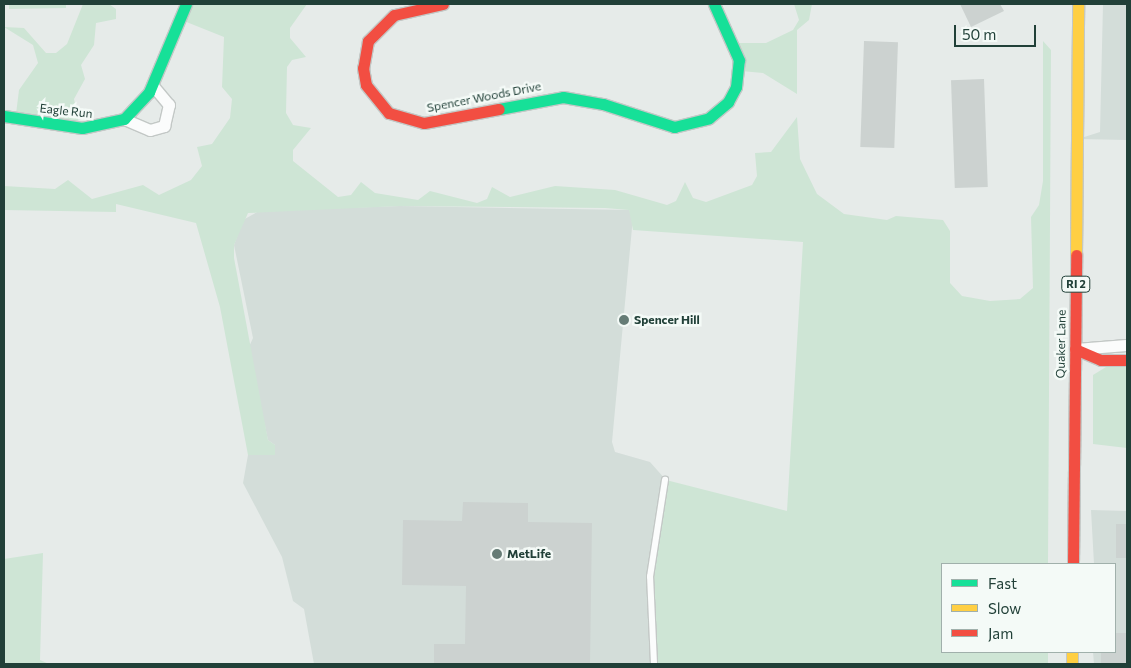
<!DOCTYPE html>
<style>
body{margin:0}
#map{position:relative;width:1131px;height:668px;overflow:hidden;background:#e6ebe9;font-family:Commissioner,sans-serif}
div>[style]{position:absolute}
[style*='--x']{left:calc(var(--x)*1px);top:calc(var(--y)*1px);width:calc(var(--w)*1px);rotate:calc(var(--a)*1deg)}
.built>*{inset:0;background:#d3ddd9}
.green>*{inset:0;background:#cee5d5}
.building>*{inset:0;background:#ccd2d0;transform-origin:0 0}
.roads{filter:drop-shadow(1px 0 #c3c8c6) drop-shadow(-1px 0 #c3c8c6) drop-shadow(0 1px #c3c8c6) drop-shadow(0 -1px #c3c8c6)}
.lane>*{height:5.5px;margin:-2.75px;padding:0 2.75px;transform-origin:2.75px;border-radius:2.75px;background:#fbfcfc}
.street>*{height:11px;margin:-5.5px;padding:0 5.5px;transform-origin:5.5px;border-radius:5.5px;background:#fbfcfc}
.fast>*{height:11px;margin:-5.5px;padding:0 5.5px;transform-origin:5.5px;border-radius:5.5px;background:#16e098}
.slow>*{height:11px;margin:-5.5px;padding:0 5.5px;transform-origin:5.5px;border-radius:5.5px;background:#ffcf43}
.jam>*{height:11px;margin:-5.5px;padding:0 5.5px;transform-origin:5.5px;border-radius:5.5px;background:#f24e42}
.dots>*{width:14px;height:14px;translate:-50% -50%;box-sizing:border-box;border:2px solid #f4faf7;border-radius:50%}
span{translate:-50% -50%;white-space:nowrap;text-align:center;line-height:1.15;-webkit-text-stroke:5px #f4faf7;paint-order:stroke}
.shield-label span{padding:1px 4px;background:#f4faf7;border:1px solid;border-radius:4px;-webkit-text-stroke-width:0}
.shield-label{font-size:11px;color:#214038;font-weight:700}
.street-label{font-size:12px;color:#214038}
.poi-label{font-size:12px;color:#214038;font-weight:700}
.left{translate:0 -50%;text-align:left}
.frame{position:absolute;inset:0;border:5px solid #214038;pointer-events:none}
.legend{position:absolute;left:941px;top:563px;width:175px;height:90px;box-sizing:border-box;background:#f4faf7;border:1px solid #a0b0ab;margin:0;padding:6px 9px;list-style:none;font-size:15px;color:#214038}
.legend li{display:flex;align-items:center;gap:10px;height:25px}
.legend b{width:25px;border:1px solid #a0b0ab}
.scale{position:absolute;left:954px;top:25px;width:82px;height:22px;box-sizing:border-box;border:2px solid #214038;border-top:0;padding-left:6px;font-size:15px;line-height:18px;white-space:nowrap;color:#214038;-webkit-text-stroke:4px #f4faf7;paint-order:stroke}
</style>
<div id="map">
<div class="built">
<div style="clip-path:polygon(1103px 4px,1127px 4px,1127px 140px,1078px 139px,1100px 132px)"></div>
<div style="clip-path:polygon(400px 206px,629px 210px,633px 217px,612px 442px,615px 452px,650px 462px,666px 480px,655px 664px,314px 664px,304px 609px,293px 601px,282px 557px,243px 483px,248px 455px,274px 455px,275px 445px,268px 440px,248px 349px,253px 338px,234px 245px,243px 220px,259px 211px)"></div>
<div style="clip-path:polygon(1091px 510px,1127px 511px,1127px 664px,1094px 664px,1093px 652px,1115px 652px,1115px 564px,1094px 564px)"></div>
</div>
<div class="green">
<div style="clip-path:polygon(9px 4px,66px 4px,66px 8px,9px 9px)"></div>
<div style="clip-path:polygon(83px 4px,109px 4px,116px 9px,116px 19px,96px 23px,94px 45px,81px 65px,85px 79px,74px 99px,79px 123px,16px 114px,19px 90px,38px 63px,33px 45px,4px 27px,24px 28px,46px 53px,56px 53px,67px 44px)"></div>
<div style="clip-path:polygon(183px 4px,307px 4px,290px 28px,290px 38px,306px 57px,292px 60px,287px 67px,286px 113px,293px 125px,311px 128px,293px 150px,293px 161px,338px 197px,351px 195px,361px 182px,375px 193px,418px 200px,430px 191px,477px 203px,487px 199px,492px 187px,510px 197px,555px 186px,615px 190px,667px 205px,676px 201px,685px 182px,693px 198px,706px 202px,752px 185px,757px 176px,755px 153px,771px 152px,797px 117px,800px 159px,817px 194px,844px 214px,887px 220px,896px 216px,943px 220px,950px 231px,950px 283px,962px 296px,990px 301px,1020px 299px,1033px 288px,1031px 217px,1039px 205px,1043px 181px,1043px 41px,1051px 50px,1048px 564px,942px 564px,942px 652px,1048px 652px,1048px 664px,655px 664px,652px 552px,666px 480px,787px 511px,803px 242px,633px 230px,629px 210px,605px 208px,400px 206px,248px 213px,234px 245px,234px 258px,268px 440px,275px 445px,275px 455px,248px 455px,220px 307px,196px 223px,116px 204px,116px 212px,4px 210px,4px 186px,55px 189px,68px 180px,92px 199px,143px 185px,159px 195px,191px 180px,202px 166px,197px 147px,212px 144px,230px 118px,232px 99px,222px 87px,224px 37px,179px 19px)"></div>
<div style="clip-path:polygon(794px 4px,812px 4px,809px 20px,797px 30px,797px 94px,763px 73px,741px 71px,736px 43px,766px 43px,793px 30px,799px 20px)"></div>
<div style="clip-path:polygon(1106px 367px,1127px 367px,1127px 448px,1093px 444px,1093px 375px)"></div>
<div style="clip-path:polygon(43px 553px,40px 660px,49px 664px,4px 664px,4px 559px)"></div>
</div>
<div class="building">
<div style="clip-path:polygon(960px 4px,1000px 4px,1004px 11px,971px 27px)"></div>
<div style="left:864px;top:41px;width:34px;height:106px;rotate:2deg"></div>
<div style="left:984px;top:79px;width:108px;height:33px;rotate:88deg"></div>
<div style="clip-path:polygon(463px 502px,528px 503px,528px 522px,592px 523px,590px 664px,434px 664px,434px 644px,465px 644px,466px 586px,402px 585px,403px 520px,462px 521px)"></div>
<div style="left:1116px;top:524px;width:11px;height:34px"></div>
<div style="clip-path:polygon(1115px 633px,1127px 633px,1127px 664px,1101px 664px,1101px 652px,1115px 652px)"></div>
</div>
<div class="roads">
<div class="lane">
<div style="--x:654;--y:664;--w:87;--a:-92.6"></div>
<div style="--x:650;--y:577;--w:98;--a:-81.2"></div>
</div>
<div class="street">
<div style="--x:124;--y:119;--w:28;--a:23"></div>
<div style="--x:150;--y:130;--w:15;--a:-16"></div>
<div style="--x:164;--y:126;--w:22;--a:-77"></div>
<div style="--x:169;--y:105;--w:26;--a:-130"></div>
<div style="--x:1075;--y:349;--w:52;--a:-4.4"></div>
</div>
<div class="fast">
<div style="--x:499;--y:109;--w:65;--a:-10.6"></div>
<div style="--x:563;--y:97;--w:41;--a:9.9"></div>
<div style="--x:603;--y:104;--w:75;--a:17.9"></div>
<div style="--x:674;--y:127;--w:36;--a:-14"></div>
<div style="--x:709;--y:118;--w:25;--a:-40"></div>
<div style="--x:728;--y:102;--w:17;--a:-62"></div>
<div style="--x:736;--y:87;--w:27;--a:-84"></div>
<div style="--x:739;--y:60;--w:61;--a:-114.1"></div>
<div style="--x:4;--y:116;--w:79;--a:8.7"></div>
<div style="--x:82;--y:128;--w:43;--a:-12.1"></div>
<div style="--x:124;--y:119;--w:37;--a:-47"></div>
<div style="--x:149;--y:92;--w:95;--a:-67.2"></div>
</div>
<div class="slow">
<div style="--x:1076;--y:255;--w:251;--a:-89.5"></div>
<div style="--x:1072;--y:652;--w:12;--a:90"></div>
</div>
<div class="jam">
<div style="--x:443;--y:4;--w:50;--a:167.3"></div>
<div style="--x:394;--y:15;--w:37;--a:135"></div>
<div style="--x:368;--y:41;--w:27;--a:100"></div>
<div style="--x:363;--y:68;--w:17;--a:80"></div>
<div style="--x:366;--y:85;--w:36;--a:51"></div>
<div style="--x:389;--y:113;--w:36;--a:16"></div>
<div style="--x:424;--y:123;--w:76;--a:-10.6"></div>
<div style="--x:1075;--y:349;--w:28;--a:23"></div>
<div style="--x:1101;--y:360;--w:26;--a:0"></div>
<div style="--x:1073;--y:564;--w:309;--a:-89.4"></div>
</div>
</div>
<div class="dots">
<div style="left:624px;top:320px;background:#667c76"></div>
<div style="left:497px;top:554px;background:#667c76"></div>
</div>
<div class="shield-label">
<span style="left:1076px;top:284px">RI 2</span>
</div>
<div class="street-label">
<span style="left:484px;top:97px;rotate:-11deg">Spencer Woods Drive</span>
<span style="left:66px;top:111px;rotate:6deg">Eagle Run</span>
<span style="left:1061px;top:344px;rotate:-89deg">Quaker Lane</span>
</div>
<div class="poi-label">
<span class="left" style="left:634px;top:320px">Spencer Hill</span>
<span class="left" style="left:507px;top:554px">MetLife</span>
</div>
<div class="frame"></div>
<ul class="legend">
<li><b style="height:6px;background:#16e098"></b>Fast</li>
<li><b style="height:6px;background:#ffcf43"></b>Slow</li>
<li><b style="height:6px;background:#f24e42"></b>Jam</li>
</ul>
<div class="scale">50 m</div>
</div>
